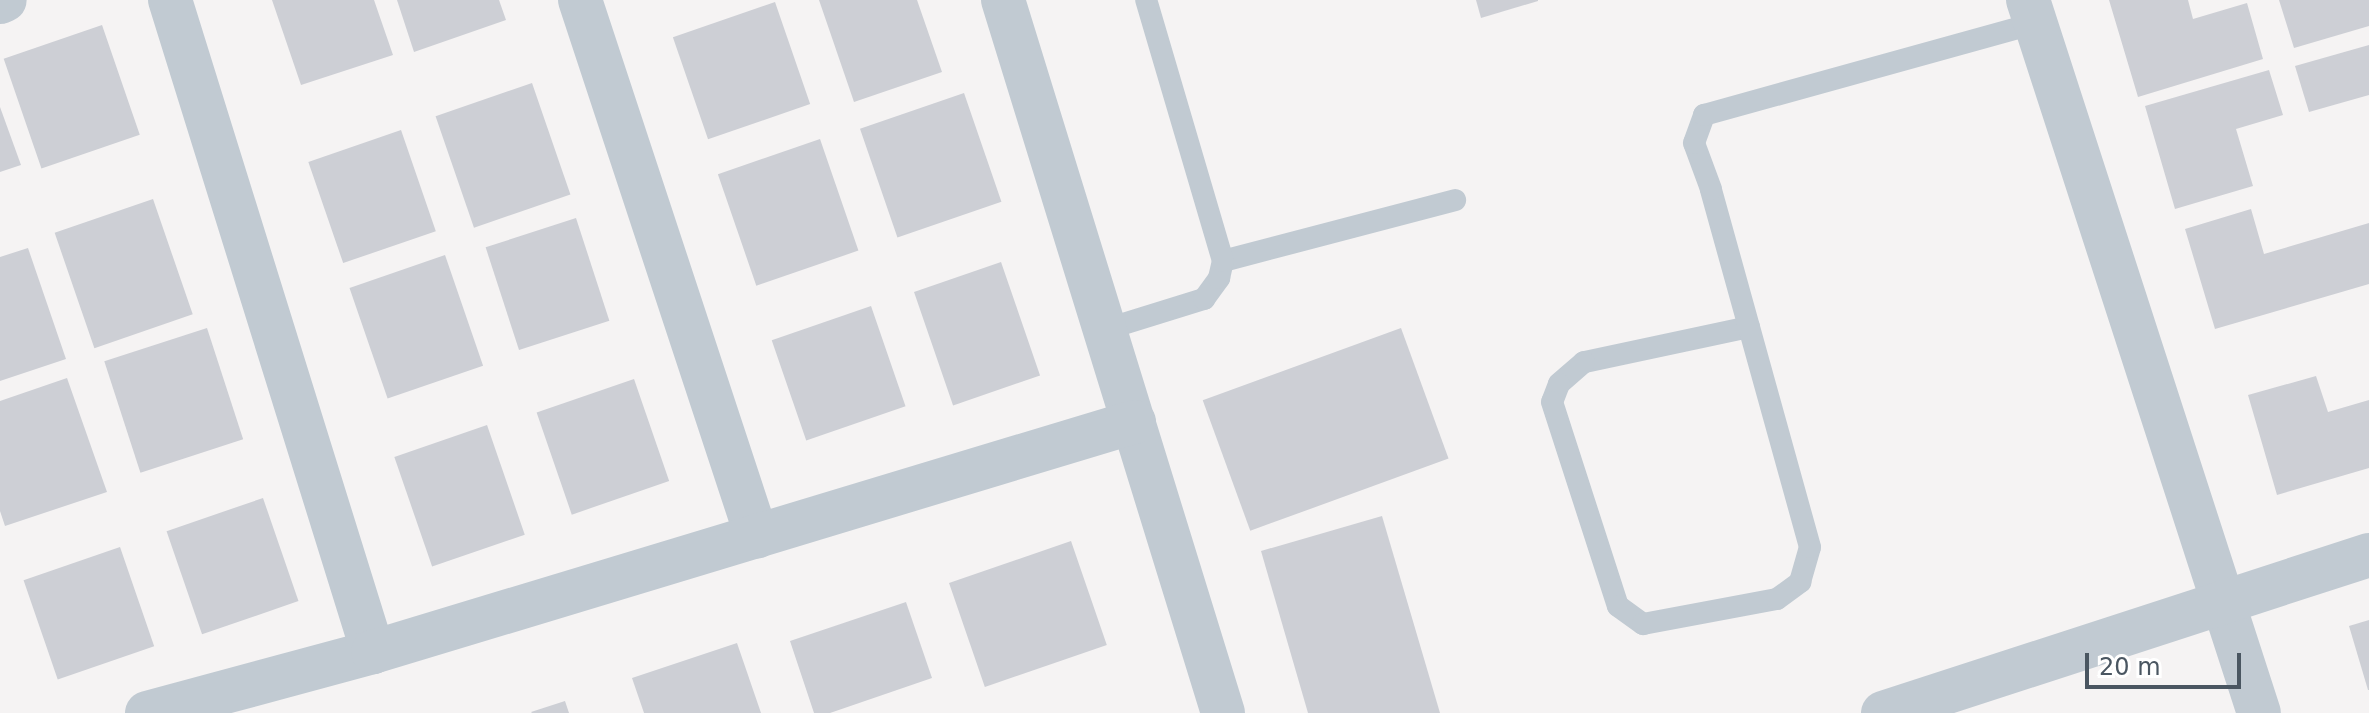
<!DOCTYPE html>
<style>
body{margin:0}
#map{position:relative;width:2369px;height:713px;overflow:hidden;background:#f5f3f3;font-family:"DejaVu Sans",sans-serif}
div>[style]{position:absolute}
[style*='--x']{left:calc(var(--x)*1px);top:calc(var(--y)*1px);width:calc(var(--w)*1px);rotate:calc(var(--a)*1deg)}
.building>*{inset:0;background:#cdcfd5;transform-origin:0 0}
.service>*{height:22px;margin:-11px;padding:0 11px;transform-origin:11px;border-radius:11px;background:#c1cad2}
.minor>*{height:44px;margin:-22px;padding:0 22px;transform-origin:22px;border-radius:22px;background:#c1cad2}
span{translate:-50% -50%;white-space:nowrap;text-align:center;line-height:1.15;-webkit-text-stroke:6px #fff;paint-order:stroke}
.scale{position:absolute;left:2085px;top:653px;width:156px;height:36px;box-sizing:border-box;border:4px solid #4a5661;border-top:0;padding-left:10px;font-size:24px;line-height:28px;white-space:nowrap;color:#4a5661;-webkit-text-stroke:6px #fff;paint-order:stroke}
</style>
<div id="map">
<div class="building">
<div style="clip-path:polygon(272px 0,374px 0,393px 55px,301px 85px)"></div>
<div style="clip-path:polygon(397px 0,499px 0,506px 20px,414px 52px)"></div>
<div style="clip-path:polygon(819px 0,917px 0,942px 72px,854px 102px)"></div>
<div style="clip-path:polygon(1476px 0,1538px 0,1538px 1px,1481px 18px)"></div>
<div style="clip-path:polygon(2109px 0,2188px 0,2193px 19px,2247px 3px,2263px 59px,2138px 97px)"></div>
<div style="clip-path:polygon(2279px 0,2369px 0,2369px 26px,2294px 48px)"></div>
<div style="left:775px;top:2px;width:108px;height:108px;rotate:71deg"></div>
<div style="left:102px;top:25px;width:116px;height:104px;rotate:71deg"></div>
<div style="clip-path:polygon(2369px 45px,2369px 95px,2309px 112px,2295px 66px)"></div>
<div style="clip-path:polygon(2269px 70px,2283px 115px,2236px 129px,2253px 186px,2175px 209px,2145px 106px)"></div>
<div style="left:532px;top:83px;width:118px;height:102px;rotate:71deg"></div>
<div style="left:964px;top:93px;width:115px;height:110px;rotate:71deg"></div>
<div style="clip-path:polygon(0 107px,21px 165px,0 172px)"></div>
<div style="left:401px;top:130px;width:107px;height:98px;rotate:71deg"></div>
<div style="left:820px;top:139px;width:118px;height:108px;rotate:71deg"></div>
<div style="left:153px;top:199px;width:122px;height:104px;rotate:71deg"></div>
<div style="clip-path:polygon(2251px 209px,2264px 254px,2369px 223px,2369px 284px,2215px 329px,2185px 229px)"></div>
<div style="left:576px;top:218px;width:108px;height:95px;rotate:72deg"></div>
<div style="clip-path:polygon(28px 248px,66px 359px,0 381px,0 257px)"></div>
<div style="left:445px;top:255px;width:117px;height:101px;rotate:71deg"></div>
<div style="left:1001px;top:262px;width:120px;height:92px;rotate:71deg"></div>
<div style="left:871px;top:306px;width:106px;height:105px;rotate:71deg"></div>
<div style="left:207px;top:328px;width:117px;height:108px;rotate:72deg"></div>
<div style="left:1401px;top:328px;width:139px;height:211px;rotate:70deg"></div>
<div style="clip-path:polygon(2316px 376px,2328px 412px,2369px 400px,2369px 468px,2277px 495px,2248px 395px)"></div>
<div style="clip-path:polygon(67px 378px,107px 492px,5px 526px,0 511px,0 401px)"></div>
<div style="left:634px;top:379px;width:108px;height:103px;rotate:71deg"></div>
<div style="left:487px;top:425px;width:116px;height:98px;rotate:71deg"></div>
<div style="left:263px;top:498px;width:109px;height:102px;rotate:71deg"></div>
<div style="clip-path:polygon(1382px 516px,1440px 713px,1308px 713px,1261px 551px)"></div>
<div style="left:1071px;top:541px;width:110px;height:129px;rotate:71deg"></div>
<div style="left:120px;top:547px;width:105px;height:102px;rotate:71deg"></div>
<div style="clip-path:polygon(906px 602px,932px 678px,830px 713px,814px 713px,790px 641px)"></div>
<div style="clip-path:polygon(2369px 620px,2369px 690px,2368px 690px,2349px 626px)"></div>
<div style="clip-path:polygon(737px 643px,761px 713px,644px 713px,632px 678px)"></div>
<div style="clip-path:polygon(565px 701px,569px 713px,532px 713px,531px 712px)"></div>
</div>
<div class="service">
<div style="--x:1223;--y:261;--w:240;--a:-14.7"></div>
<div style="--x:1749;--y:327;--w:169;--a:168"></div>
<div style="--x:1584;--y:362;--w:33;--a:139"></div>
<div style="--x:1559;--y:384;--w:19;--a:111"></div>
<div style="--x:1552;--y:402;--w:214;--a:72.1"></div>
<div style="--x:1618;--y:606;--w:31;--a:36"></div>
<div style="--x:1643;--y:624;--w:136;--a:-10.6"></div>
<div style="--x:1777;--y:599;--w:29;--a:-36"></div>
<div style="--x:1800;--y:582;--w:36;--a:-74"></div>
<div style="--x:1810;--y:547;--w:371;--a:-105.5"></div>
<div style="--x:1711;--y:189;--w:49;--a:-110.3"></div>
<div style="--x:1694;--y:143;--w:30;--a:-70"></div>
<div style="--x:1704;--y:115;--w:344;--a:-15.5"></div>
<div style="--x:1107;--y:329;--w:102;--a:-17.2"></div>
<div style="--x:1204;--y:299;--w:26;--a:-54"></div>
<div style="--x:1219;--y:278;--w:17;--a:-77"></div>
<div style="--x:1223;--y:261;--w:272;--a:-106.4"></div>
</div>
<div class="minor">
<div style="--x:170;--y:0;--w:683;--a:72.71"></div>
<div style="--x:580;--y:0;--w:565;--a:71.76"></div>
<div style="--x:1003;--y:0;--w:746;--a:72.85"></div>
<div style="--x:2028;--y:0;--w:749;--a:72.05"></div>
<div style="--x:0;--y:2;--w:5;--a:-22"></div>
<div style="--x:147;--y:713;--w:234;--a:-15.1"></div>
<div style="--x:373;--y:652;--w:795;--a:-16.82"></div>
<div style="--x:1883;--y:713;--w:511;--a:-18.01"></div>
</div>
<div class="scale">20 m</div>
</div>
